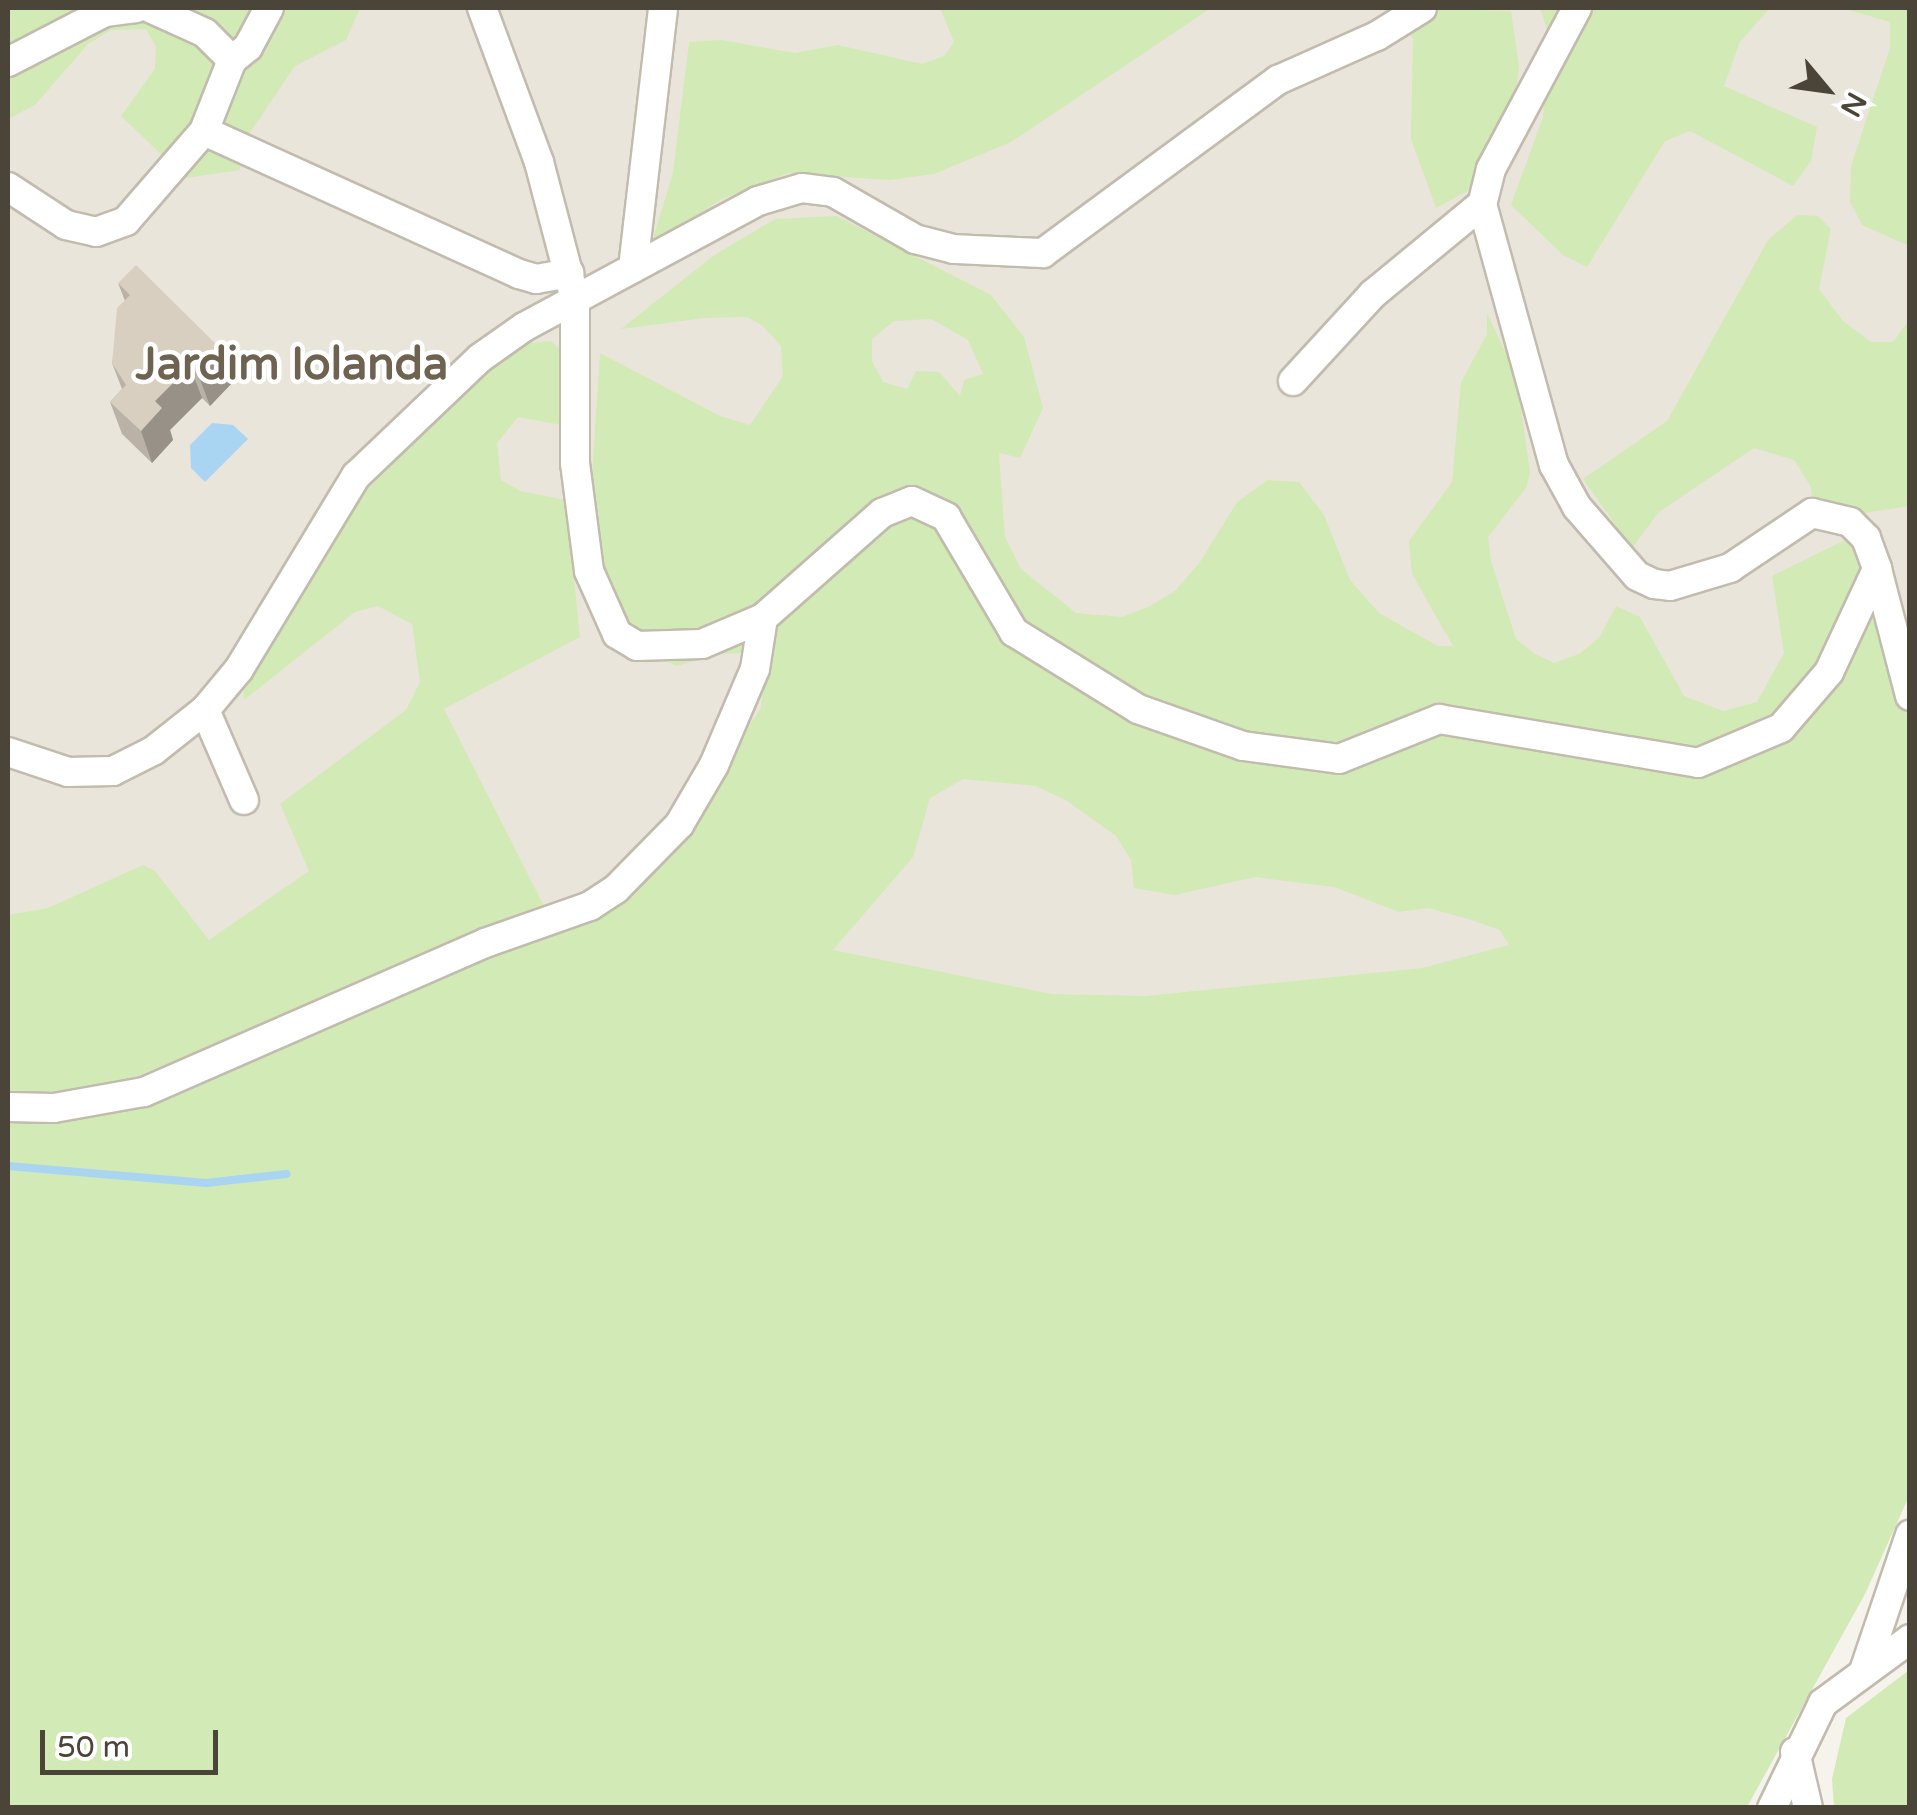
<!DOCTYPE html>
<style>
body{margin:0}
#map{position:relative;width:1917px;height:1815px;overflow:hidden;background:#f6f3ec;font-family:"Varela Round",sans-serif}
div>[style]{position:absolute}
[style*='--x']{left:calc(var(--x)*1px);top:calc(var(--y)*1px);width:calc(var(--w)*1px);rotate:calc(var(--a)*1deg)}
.residential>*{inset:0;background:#eae5da;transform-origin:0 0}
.green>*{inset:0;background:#d2eab5}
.water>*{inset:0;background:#a9d4f2}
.stream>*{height:8px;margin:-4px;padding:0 4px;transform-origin:4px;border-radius:4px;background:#a9d4f2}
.roads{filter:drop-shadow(2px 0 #c2bbae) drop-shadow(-2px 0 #c2bbae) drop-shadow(0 2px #c2bbae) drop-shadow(0 -2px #c2bbae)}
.minor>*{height:28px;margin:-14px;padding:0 14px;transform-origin:14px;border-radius:14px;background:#fff}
.wall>*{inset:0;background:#bab2a6}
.shaded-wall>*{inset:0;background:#979187}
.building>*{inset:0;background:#d8cfc1}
span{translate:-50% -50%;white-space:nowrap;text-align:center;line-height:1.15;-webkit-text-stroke:9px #fff;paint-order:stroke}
.district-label{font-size:45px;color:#6e6250;font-weight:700}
.frame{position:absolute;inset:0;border:10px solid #4b4439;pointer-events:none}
.north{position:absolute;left:1777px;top:40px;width:100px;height:100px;-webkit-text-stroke:8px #fff;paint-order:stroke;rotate:119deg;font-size:28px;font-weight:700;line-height:40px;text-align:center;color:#4b4439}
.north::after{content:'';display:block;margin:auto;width:35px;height:45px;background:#4b4439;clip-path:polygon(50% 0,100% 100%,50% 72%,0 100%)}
.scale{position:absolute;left:40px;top:1730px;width:178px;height:45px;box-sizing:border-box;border:5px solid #4b4439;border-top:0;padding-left:12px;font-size:30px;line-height:35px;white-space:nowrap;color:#4b4439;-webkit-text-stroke:8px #fff;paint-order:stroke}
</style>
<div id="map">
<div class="residential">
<div style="left:8px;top:8px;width:1901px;height:1164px"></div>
</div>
<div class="green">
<div style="clip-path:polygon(8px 8px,360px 8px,346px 40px,295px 66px,241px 146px,240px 170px,186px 178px,121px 116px,155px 69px,156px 47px,146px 29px,111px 30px,88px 44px,35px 105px,8px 119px)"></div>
<div style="clip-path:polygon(940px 8px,1211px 8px,1011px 142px,934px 174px,890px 180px,788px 173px,722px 199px,651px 245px,673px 173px,689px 42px,721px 40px,795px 53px,838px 45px,922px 64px,944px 56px,954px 42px)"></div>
<div style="clip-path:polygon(1396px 8px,1511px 11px,1519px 67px,1514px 108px,1475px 187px,1436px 208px,1411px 139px,1413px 39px)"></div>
<div style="clip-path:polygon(1540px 8px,1770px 8px,1740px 42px,1724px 86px,1817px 127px,1811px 161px,1793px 186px,1690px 131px,1665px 141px,1587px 267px,1563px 255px,1511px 205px,1543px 117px,1548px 33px)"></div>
<div style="clip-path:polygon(1842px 8px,1909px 8px,1909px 246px,1862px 225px,1850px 202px,1851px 166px,1890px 48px,1890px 22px)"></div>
<div style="clip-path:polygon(1797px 215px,1818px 216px,1831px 229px,1819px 289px,1843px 321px,1871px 342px,1893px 342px,1909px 320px,1909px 506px,1814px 521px,1811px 487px,1794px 460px,1754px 448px,1659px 512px,1632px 548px,1583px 479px,1667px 421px,1768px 240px)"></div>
<div style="clip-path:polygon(evenodd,837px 216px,991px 295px,1024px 337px,1043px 408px,1020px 458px,999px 453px,1005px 537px,1021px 569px,1076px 613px,1122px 617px,1148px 607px,1175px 591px,1200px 562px,1237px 502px,1268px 480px,1299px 482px,1324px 515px,1350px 580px,1379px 613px,1438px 646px,1453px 646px,1412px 574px,1409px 541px,1452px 482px,1461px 382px,1487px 334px,1487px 313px,1516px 374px,1530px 473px,1526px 488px,1488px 537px,1491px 561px,1516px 639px,1535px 654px,1554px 663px,1579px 654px,1599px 638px,1616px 606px,1640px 617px,1684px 696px,1723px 711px,1757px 702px,1784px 653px,1772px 576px,1843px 541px,1873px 545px,1909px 641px,1909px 1496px,1865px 1594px,1747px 1807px,8px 1807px,8px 1120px,133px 1110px,453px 971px,585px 922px,650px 876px,761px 708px,764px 668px,749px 653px,716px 654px,677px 666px,646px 652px,618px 620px,596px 564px,591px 492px,600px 353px,720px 416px,750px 425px,783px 376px,781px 346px,763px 326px,747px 317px,704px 318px,621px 329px,713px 256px,775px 219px,837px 216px,931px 319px,968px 340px,983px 374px,964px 380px,960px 396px,939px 372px,916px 371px,907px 389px,883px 382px,872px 361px,872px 339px,894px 321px,931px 319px,837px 216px,963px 779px,1036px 786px,1067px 801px,1116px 836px,1131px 860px,1134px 888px,1175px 895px,1255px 877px,1334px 887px,1399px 912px,1428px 908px,1465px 918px,1500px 930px,1509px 945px,1422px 968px,1146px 996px,1052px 994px,833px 950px,913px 857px,930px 798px,963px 779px)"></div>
<div style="clip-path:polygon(551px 341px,569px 358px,567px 426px,518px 417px,497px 443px,501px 480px,520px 491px,566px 500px,580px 637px,444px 709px,545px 908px,118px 1084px,8px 1099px,8px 915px,48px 908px,143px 865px,155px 871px,209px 940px,309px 871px,280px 804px,406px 710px,420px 682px,412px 624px,378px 606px,355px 612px,244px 700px,243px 685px,318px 555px,368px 489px,459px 395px,520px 344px)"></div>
<div style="clip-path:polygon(1909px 1670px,1909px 1807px,1834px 1807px,1832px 1779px,1846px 1718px)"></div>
</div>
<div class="water">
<div style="clip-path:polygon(212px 423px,233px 425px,248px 439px,205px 482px,191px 468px,190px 445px)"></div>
</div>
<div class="stream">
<div style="--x:8;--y:1166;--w:199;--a:4.9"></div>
<div style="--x:206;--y:1183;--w:81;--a:-6.4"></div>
</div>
<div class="roads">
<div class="minor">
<div style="--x:150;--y:8;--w:60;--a:24.4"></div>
<div style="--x:205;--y:33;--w:38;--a:45"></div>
<div style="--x:482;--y:8;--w:164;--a:69.7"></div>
<div style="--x:539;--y:162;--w:142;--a:75.3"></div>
<div style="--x:575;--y:299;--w:164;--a:90"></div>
<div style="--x:575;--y:463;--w:109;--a:82.6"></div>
<div style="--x:589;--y:571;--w:69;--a:66"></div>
<div style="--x:617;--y:634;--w:23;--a:31"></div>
<div style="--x:637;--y:646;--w:65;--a:-1.8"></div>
<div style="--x:702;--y:644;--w:66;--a:-23.1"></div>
<div style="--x:763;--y:618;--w:159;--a:-41.4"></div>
<div style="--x:882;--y:513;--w:32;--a:-22"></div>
<div style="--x:912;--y:501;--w:38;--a:25"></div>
<div style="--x:946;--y:517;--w:134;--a:59.4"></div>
<div style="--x:1014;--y:632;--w:146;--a:31.8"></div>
<div style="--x:1138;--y:709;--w:111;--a:19.4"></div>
<div style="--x:1243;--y:746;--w:97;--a:7.7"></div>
<div style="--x:1339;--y:759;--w:108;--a:-21.8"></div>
<div style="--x:1439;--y:719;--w:263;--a:9.6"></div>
<div style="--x:1698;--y:763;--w:90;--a:-22.9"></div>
<div style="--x:1781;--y:728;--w:74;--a:-49.4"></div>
<div style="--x:1829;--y:672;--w:114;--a:-65"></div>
<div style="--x:1577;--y:8;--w:183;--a:118.1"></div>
<div style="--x:1491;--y:169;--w:36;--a:104"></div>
<div style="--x:1482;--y:204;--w:271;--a:74.6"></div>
<div style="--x:1554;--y:465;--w:48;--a:61.3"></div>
<div style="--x:1577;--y:507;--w:91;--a:49"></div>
<div style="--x:1637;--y:576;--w:19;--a:25"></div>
<div style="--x:1654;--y:584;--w:16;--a:7"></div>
<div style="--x:1670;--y:586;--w:63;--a:-16.7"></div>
<div style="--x:1730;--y:568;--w:99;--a:-33.9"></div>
<div style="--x:1812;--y:513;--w:39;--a:13"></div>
<div style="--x:1850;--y:522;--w:23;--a:45"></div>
<div style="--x:1866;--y:538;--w:33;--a:70"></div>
<div style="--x:1877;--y:569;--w:131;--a:75.4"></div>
<div style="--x:8;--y:62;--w:109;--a:-27.3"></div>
<div style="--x:105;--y:12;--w:31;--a:-7"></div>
<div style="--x:204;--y:131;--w:346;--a:24.4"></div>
<div style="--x:519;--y:274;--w:18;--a:16"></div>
<div style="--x:536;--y:279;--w:34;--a:-10"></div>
<div style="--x:8;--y:187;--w:69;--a:33.2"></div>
<div style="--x:66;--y:225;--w:31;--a:13"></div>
<div style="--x:96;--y:232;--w:32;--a:-20"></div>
<div style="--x:126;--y:221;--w:119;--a:-49.1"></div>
<div style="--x:204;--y:131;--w:76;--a:-68.5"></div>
<div style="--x:232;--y:60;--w:21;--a:-39"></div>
<div style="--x:248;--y:47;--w:44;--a:-61.7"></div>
<div style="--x:633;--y:268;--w:262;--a:-83.4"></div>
<div style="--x:1293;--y:381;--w:118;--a:-47.4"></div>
<div style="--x:1373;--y:294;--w:141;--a:-39.5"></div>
<div style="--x:205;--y:710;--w:98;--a:66.6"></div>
<div style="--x:8;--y:752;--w:63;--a:18.4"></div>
<div style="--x:68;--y:772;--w:45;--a:-1.3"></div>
<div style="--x:113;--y:771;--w:45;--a:-26.6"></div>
<div style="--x:153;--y:751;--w:66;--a:-38.3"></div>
<div style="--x:205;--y:710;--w:53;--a:-50.3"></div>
<div style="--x:239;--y:669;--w:226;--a:-58.8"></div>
<div style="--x:356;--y:476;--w:171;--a:-43.6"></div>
<div style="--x:480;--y:358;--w:54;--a:-35.2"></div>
<div style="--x:524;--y:327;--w:266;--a:-28.3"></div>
<div style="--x:758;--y:201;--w:46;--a:-16.5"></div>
<div style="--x:802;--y:188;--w:31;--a:7"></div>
<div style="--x:833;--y:192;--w:95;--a:29.8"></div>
<div style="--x:915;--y:239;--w:40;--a:14.4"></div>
<div style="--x:954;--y:249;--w:89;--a:2.6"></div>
<div style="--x:1043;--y:253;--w:292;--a:-36.4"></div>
<div style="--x:1278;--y:80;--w:108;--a:-24"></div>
<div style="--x:1377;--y:36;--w:53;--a:-31.9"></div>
<div style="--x:8;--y:1107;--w:46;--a:1.2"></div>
<div style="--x:54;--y:1108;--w:91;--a:-10.1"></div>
<div style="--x:144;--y:1092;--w:372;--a:-23.6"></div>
<div style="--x:485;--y:943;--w:111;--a:-19.4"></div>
<div style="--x:590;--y:906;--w:31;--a:-33"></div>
<div style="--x:616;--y:889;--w:90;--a:-45.5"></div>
<div style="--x:679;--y:825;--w:69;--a:-59.7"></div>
<div style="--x:714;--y:765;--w:104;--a:-66.9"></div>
<div style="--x:755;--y:669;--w:52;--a:-81.1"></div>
<div style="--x:1864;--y:1671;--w:144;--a:-71.3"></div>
<div style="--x:1795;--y:1752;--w:57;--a:76.9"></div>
<div style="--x:1772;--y:1808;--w:117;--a:-64.1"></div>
<div style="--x:1823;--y:1703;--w:108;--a:-36.3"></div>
</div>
</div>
<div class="wall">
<div style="clip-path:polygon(118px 283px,222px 350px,233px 382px,210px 406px,202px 398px,170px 430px,173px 440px,152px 463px,122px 434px,110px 402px,122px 389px,112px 363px,125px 301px)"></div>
</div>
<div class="shaded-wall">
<div style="clip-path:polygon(222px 350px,233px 382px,210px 406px,198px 374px)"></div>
<div style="clip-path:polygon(190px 366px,202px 398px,170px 430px,173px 440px,152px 463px,141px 431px,155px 401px)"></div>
</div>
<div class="building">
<div style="clip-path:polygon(136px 265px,222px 350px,198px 374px,190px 366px,155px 401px,162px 408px,141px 431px,110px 402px,126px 385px,112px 363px,117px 308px,130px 295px,118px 283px)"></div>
</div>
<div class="district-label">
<span style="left:292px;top:366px">Jardim Iolanda</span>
</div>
<div class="frame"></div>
<div class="north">N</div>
<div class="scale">50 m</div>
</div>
